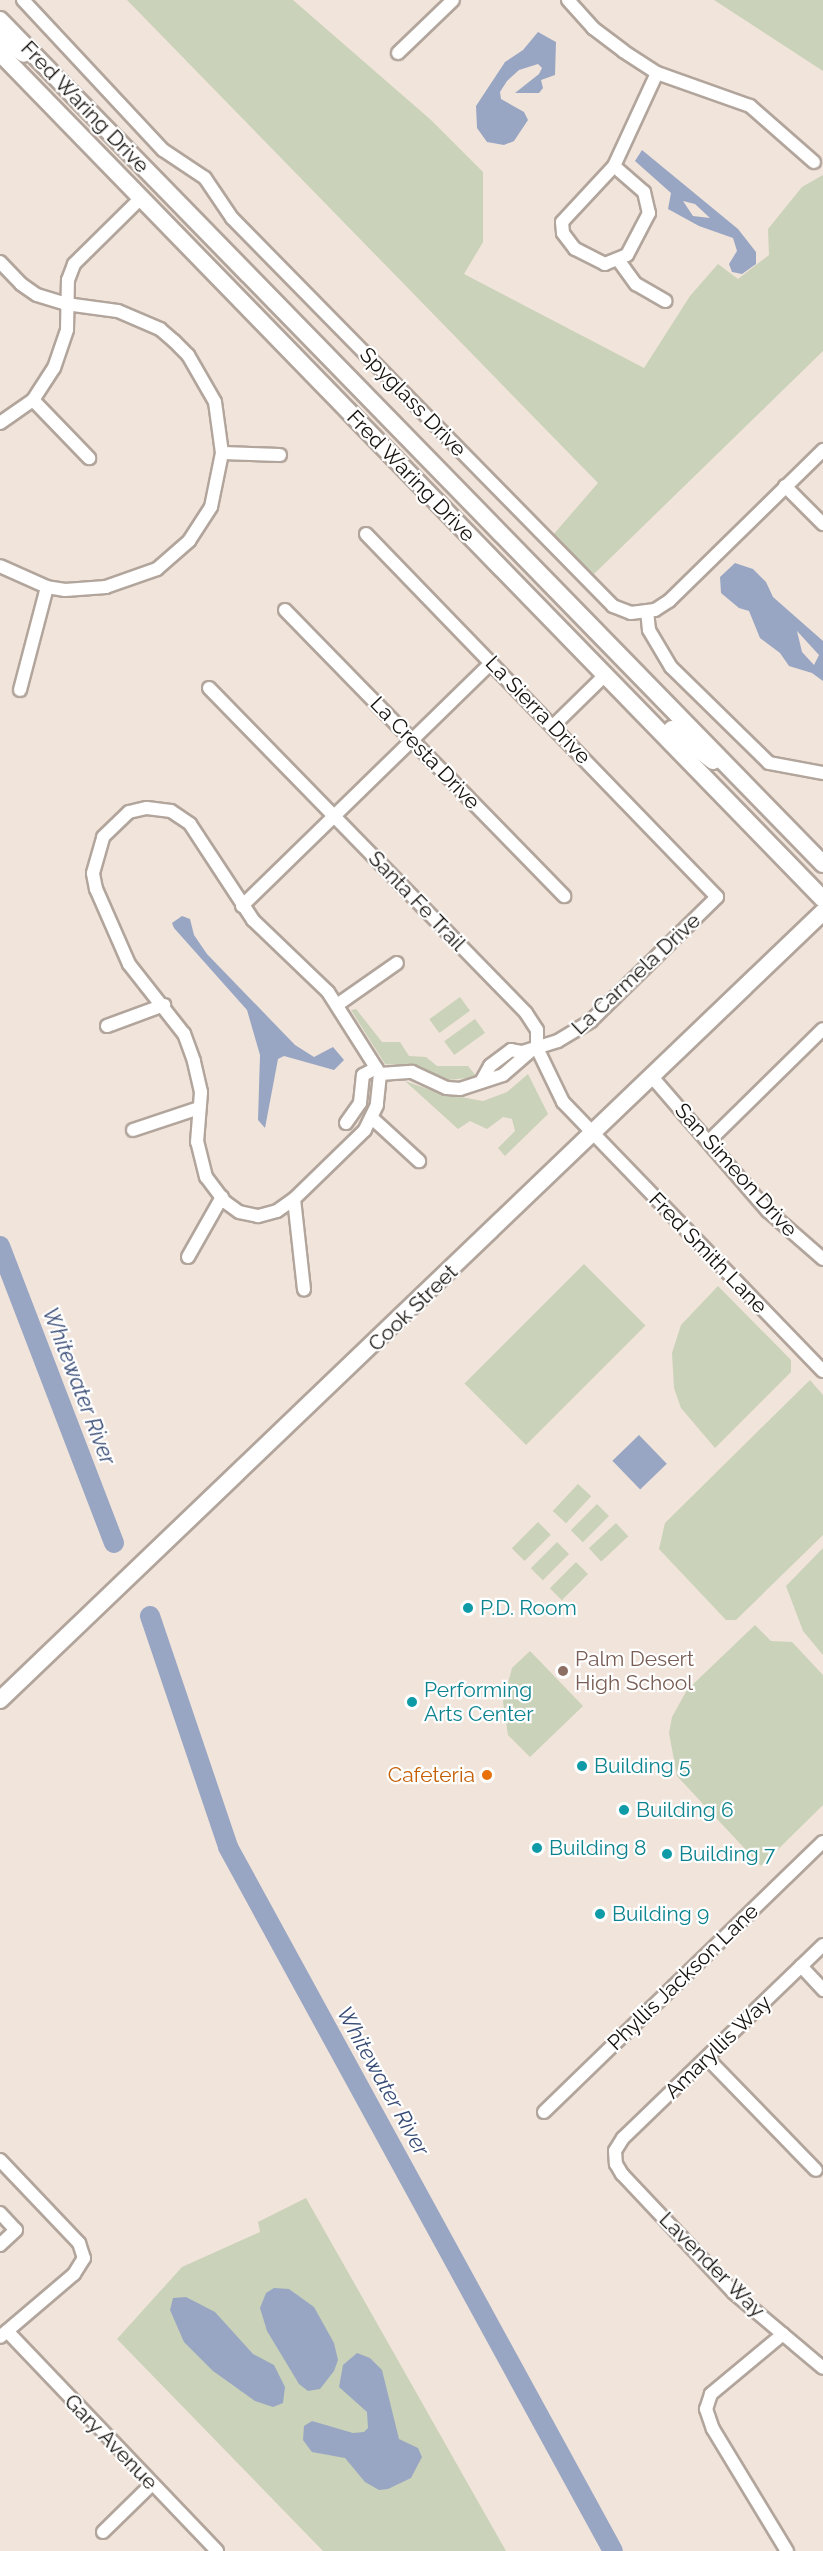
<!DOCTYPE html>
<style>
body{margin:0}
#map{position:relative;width:823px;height:2551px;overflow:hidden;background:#f1e4da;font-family:Raleway,sans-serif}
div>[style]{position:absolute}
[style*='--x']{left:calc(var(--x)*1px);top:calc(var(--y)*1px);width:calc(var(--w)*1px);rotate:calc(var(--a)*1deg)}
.green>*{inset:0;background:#cad2b9;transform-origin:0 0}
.water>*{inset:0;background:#98a6c3;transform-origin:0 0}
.river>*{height:20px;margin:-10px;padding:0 10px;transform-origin:10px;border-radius:10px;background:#98a6c3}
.roads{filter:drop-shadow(2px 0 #b2a59c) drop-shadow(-2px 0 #b2a59c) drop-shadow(0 2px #b2a59c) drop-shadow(0 -2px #b2a59c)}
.minor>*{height:12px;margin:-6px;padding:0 6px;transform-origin:6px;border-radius:6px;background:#fff}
.major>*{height:16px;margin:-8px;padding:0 8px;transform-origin:8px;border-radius:8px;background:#fff}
.dots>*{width:16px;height:16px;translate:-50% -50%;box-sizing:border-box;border:3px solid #fff;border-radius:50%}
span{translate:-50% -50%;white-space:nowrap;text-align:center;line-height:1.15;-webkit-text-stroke:4.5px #fff;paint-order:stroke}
.street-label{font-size:21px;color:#15110d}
.culture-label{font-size:21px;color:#0d838f}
.left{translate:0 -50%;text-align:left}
.education-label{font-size:21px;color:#785e54}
.food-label{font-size:21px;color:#c56008}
.right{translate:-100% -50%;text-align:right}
.water-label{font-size:22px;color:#374b75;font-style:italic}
</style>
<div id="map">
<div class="green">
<div style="clip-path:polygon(127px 0,293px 0,431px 120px,483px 172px,483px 242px,464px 274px,644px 368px,690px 296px,718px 264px,738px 279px,769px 255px,768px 229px,802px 187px,823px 175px,823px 351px,594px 574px,553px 535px,598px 483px)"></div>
<div style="clip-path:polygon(714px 0,823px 0,823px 71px)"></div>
<div style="left:460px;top:997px;width:17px;height:38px;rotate:54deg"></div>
<div style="clip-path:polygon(356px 1009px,382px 1042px,400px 1042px,409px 1056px,426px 1057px,437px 1066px,468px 1066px,477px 1077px,448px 1080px,407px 1066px,385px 1064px,351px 1010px)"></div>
<div style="left:475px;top:1019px;width:17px;height:38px;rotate:54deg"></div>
<div style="clip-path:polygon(528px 1074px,548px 1114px,505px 1156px,498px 1148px,515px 1131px,512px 1119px,503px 1117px,487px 1129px,470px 1121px,458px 1129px,405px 1081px,439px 1093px,483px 1101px,507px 1092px)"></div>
<div style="left:584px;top:1264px;width:87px;height:169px;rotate:45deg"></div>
<div style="clip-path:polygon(718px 1286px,791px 1360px,791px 1372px,715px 1448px,681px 1408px,674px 1388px,672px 1353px,681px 1325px)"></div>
<div style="clip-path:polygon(810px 1380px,823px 1395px,823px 1535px,736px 1620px,726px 1620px,659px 1549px,665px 1523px)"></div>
<div style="left:578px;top:1484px;width:18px;height:37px;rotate:43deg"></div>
<div style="left:597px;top:1504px;width:17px;height:37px;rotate:45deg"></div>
<div style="left:538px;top:1522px;width:18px;height:37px;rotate:45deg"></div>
<div style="left:616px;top:1523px;width:18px;height:37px;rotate:47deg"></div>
<div style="left:557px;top:1542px;width:17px;height:37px;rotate:45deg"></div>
<div style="clip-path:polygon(823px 1548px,823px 1655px,803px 1631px,786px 1586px)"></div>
<div style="left:576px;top:1562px;width:17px;height:37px;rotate:45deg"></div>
<div style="clip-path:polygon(755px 1625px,771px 1641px,792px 1642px,823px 1675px,823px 1805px,761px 1866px,677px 1776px,669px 1733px,672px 1717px,687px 1690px)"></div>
<div style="clip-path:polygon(530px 1651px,583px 1706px,530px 1757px,508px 1735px,503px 1702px,512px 1668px)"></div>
<div style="clip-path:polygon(306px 2198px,506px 2551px,323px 2551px,117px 2339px,182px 2267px,260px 2232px,258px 2222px)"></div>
</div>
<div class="water">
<div style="clip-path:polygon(538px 32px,556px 42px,555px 75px,541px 80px,543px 88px,539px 93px,515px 93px,539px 74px,542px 68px,538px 64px,519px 70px,507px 81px,500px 92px,501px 99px,524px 112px,528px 120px,514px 141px,504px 145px,487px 142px,477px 128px,476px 106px,505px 62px,523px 50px)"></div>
<div style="clip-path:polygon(evenodd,642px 150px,738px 229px,756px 252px,756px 264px,742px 274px,732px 272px,729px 264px,737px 251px,733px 238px,699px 226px,668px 209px,671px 193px,635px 161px,642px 150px,683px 201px,695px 204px,710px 218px,693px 216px,683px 201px)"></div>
<div style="clip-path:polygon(evenodd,735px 563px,753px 569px,766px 582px,773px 597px,823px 641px,823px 681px,812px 673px,789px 666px,780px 653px,760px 638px,749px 611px,739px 608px,721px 593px,720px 577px,735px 563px,797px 631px,819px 655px,814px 665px,802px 652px,797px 631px)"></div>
<div style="clip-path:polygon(182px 916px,190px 919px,194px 935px,207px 954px,295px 1045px,314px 1057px,333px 1047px,344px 1060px,334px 1070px,284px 1056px,278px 1059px,265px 1128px,258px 1120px,260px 1055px,247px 1010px,174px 928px,172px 923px)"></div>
<div style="left:639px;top:1435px;width:40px;height:37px;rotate:46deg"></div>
<div style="clip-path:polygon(274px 2288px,289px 2289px,314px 2307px,334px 2343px,338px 2360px,334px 2371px,320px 2389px,308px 2391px,299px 2384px,267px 2331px,260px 2308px,266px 2293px)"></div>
<div style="clip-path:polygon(186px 2297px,215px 2312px,253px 2354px,274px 2365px,285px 2387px,283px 2403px,273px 2407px,255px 2401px,213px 2371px,184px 2342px,170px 2310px,173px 2298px)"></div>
<div style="clip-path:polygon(357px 2353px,370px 2358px,382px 2370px,399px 2439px,418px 2448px,422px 2457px,411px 2478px,388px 2489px,379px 2490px,365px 2482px,345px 2458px,312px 2452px,303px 2440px,304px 2426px,312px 2421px,353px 2433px,364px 2432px,368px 2428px,367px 2412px,339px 2387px,343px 2365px)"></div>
</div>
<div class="river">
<div style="--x:0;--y:1246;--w:318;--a:69"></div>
<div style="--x:150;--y:1616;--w:244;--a:71.3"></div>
<div style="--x:228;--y:1847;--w:802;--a:61.33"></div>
</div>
<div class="roads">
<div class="minor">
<div style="--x:23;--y:0;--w:205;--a:47"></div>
<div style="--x:163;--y:150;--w:50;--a:33.7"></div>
<div style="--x:205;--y:178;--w:48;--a:56"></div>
<div style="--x:232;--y:218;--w:544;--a:45.52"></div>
<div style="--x:613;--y:606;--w:19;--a:21"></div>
<div style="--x:631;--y:613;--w:24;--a:-7"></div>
<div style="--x:655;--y:610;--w:17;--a:-33"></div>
<div style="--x:669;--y:601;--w:216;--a:-44.4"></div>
<div style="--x:568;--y:0;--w:38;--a:48"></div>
<div style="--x:593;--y:28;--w:38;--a:37"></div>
<div style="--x:623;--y:51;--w:40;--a:32.9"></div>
<div style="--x:657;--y:73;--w:99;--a:19.5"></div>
<div style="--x:750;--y:106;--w:85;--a:41.2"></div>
<div style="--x:398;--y:53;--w:76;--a:-43.9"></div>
<div style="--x:614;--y:166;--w:40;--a:41"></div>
<div style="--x:644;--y:192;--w:22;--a:77"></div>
<div style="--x:649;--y:213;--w:47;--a:117.6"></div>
<div style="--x:627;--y:255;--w:24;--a:158"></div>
<div style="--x:605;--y:264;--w:34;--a:-153"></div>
<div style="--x:575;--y:249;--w:20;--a:-127"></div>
<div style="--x:563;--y:233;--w:11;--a:-95"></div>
<div style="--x:562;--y:222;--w:76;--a:-47.1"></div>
<div style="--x:614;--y:166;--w:102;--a:-65.2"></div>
<div style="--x:619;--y:261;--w:29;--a:54"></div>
<div style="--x:636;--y:284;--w:34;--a:30"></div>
<div style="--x:0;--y:262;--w:30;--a:46"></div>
<div style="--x:21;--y:284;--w:19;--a:35"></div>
<div style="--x:37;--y:295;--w:30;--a:17"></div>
<div style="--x:66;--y:304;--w:52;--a:7.7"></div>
<div style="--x:118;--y:311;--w:46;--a:23.2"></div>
<div style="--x:160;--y:329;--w:18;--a:41"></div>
<div style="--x:174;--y:341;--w:20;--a:45"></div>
<div style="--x:188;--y:355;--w:54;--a:60.1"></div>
<div style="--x:215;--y:402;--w:51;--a:82.2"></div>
<div style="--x:222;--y:453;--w:55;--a:101.5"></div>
<div style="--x:211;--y:507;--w:40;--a:122.9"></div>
<div style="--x:189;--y:541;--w:43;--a:138.8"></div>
<div style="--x:157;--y:569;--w:54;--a:160.6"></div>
<div style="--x:106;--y:587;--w:41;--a:175.8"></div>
<div style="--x:65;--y:590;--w:18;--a:-171"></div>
<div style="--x:47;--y:587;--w:51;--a:-155.9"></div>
<div style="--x:33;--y:400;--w:81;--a:46"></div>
<div style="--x:0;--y:423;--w:40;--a:-34.9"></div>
<div style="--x:33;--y:400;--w:38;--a:-57"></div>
<div style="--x:54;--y:368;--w:40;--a:-71.1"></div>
<div style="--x:67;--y:330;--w:50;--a:-88.9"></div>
<div style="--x:68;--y:280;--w:17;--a:-69"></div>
<div style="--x:74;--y:264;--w:94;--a:-44.6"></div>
<div style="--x:222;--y:453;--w:58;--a:2"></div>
<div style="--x:785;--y:486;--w:54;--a:45"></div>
<div style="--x:366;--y:534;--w:505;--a:45.96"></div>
<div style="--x:717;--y:897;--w:177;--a:135.5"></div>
<div style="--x:591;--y:1021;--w:39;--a:149"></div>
<div style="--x:558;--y:1041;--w:39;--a:163"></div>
<div style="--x:521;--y:1052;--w:10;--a:-169"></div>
<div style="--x:511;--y:1050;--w:26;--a:143"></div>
<div style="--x:490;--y:1066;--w:18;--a:119"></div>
<div style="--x:285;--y:610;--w:400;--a:45.7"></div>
<div style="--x:647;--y:611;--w:19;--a:84"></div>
<div style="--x:649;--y:630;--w:43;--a:59.3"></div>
<div style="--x:671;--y:667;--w:137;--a:44.4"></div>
<div style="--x:769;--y:763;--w:55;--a:10.5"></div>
<div style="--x:209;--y:688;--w:454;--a:45.7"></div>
<div style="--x:526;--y:1013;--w:20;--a:57"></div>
<div style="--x:537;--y:1030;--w:18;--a:90"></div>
<div style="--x:537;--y:1048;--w:60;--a:64.3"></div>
<div style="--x:563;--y:1102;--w:374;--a:46"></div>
<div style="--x:20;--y:690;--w:106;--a:-75.3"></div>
<div style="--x:553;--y:726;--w:73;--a:-44.4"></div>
<div style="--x:147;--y:808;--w:24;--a:7"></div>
<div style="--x:171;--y:811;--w:23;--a:34"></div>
<div style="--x:190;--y:824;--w:115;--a:56.7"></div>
<div style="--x:253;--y:920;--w:104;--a:43.8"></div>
<div style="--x:328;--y:992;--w:97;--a:57.6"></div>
<div style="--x:380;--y:1074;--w:31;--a:96"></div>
<div style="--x:377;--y:1105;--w:28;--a:116"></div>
<div style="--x:365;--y:1130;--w:99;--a:135.8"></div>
<div style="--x:294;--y:1199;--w:21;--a:145"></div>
<div style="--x:277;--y:1211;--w:20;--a:165"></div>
<div style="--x:258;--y:1216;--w:19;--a:-168"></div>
<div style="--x:239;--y:1212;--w:17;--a:-144"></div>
<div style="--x:225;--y:1202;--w:31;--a:-127"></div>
<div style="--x:206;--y:1177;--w:36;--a:-104"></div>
<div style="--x:197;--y:1142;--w:50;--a:-85.4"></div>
<div style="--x:201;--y:1092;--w:32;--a:-103"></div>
<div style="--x:194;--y:1061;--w:29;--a:-110"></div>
<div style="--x:184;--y:1034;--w:89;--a:-128.2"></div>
<div style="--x:129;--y:964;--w:82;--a:-113.7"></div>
<div style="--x:96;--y:889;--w:16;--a:-101"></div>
<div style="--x:93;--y:873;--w:37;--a:-74"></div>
<div style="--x:103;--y:837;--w:36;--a:-44"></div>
<div style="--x:129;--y:812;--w:18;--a:-13"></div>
<div style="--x:242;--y:906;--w:348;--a:-44.3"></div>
<div style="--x:337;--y:1005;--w:73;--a:-35"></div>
<div style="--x:107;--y:1026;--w:61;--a:-20.2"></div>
<div style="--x:380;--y:1074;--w:32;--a:-4"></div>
<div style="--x:412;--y:1072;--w:38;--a:25"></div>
<div style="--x:447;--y:1088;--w:13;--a:4"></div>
<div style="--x:460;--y:1089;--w:45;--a:-18"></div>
<div style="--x:503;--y:1075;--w:37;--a:-41"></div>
<div style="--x:653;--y:1078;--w:176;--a:49.2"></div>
<div style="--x:768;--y:1211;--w:73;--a:41.1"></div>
<div style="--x:372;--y:1118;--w:64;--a:42.5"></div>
<div style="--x:346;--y:1123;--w:24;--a:-55"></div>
<div style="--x:360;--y:1103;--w:28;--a:-84"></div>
<div style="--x:363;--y:1075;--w:15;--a:-28"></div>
<div style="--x:133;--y:1130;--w:70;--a:-18.4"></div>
<div style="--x:710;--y:1140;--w:158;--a:-44.5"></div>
<div style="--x:294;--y:1199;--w:91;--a:83.7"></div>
<div style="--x:188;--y:1257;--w:69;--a:-60.5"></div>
<div style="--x:823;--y:1945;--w:278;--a:136"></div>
<div style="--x:623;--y:2138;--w:15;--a:122"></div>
<div style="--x:615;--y:2151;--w:13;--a:86"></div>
<div style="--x:616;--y:2164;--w:12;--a:59"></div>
<div style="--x:622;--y:2174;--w:163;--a:46.7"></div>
<div style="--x:734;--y:2293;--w:116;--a:40.1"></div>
<div style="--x:801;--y:1966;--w:33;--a:47"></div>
<div style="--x:707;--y:2058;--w:156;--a:45.8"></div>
<div style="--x:544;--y:2112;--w:388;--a:-44.1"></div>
<div style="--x:0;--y:2160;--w:115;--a:46.4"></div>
<div style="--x:79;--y:2243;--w:16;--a:72"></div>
<div style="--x:84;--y:2258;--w:19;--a:122"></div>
<div style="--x:74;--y:2274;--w:97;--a:139.6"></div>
<div style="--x:0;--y:2213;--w:23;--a:47"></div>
<div style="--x:16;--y:2230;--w:22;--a:137"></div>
<div style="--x:7;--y:2331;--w:304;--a:46.3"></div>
<div style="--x:783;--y:2334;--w:94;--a:140.2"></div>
<div style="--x:711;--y:2394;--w:16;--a:108"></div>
<div style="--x:706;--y:2409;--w:21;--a:71"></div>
<div style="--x:713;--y:2429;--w:143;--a:58.8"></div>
<div style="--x:103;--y:2532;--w:67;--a:-44.4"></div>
</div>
<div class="major">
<div style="--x:0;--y:20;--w:1179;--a:45.72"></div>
<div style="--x:0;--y:37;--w:29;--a:35"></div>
<div style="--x:0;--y:53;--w:1180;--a:45.79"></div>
<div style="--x:672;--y:729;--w:52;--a:38"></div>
<div style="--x:0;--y:1700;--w:1139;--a:-43.76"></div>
</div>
</div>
<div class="dots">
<div style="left:468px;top:1608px;background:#0f9aa8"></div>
<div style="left:563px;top:1671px;background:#8d6e63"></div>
<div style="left:412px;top:1702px;background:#0f9aa8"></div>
<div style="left:582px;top:1766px;background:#0f9aa8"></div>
<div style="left:487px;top:1775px;background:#e8710a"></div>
<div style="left:624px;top:1810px;background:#0f9aa8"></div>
<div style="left:537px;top:1848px;background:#0f9aa8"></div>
<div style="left:667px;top:1854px;background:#0f9aa8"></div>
<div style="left:600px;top:1914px;background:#0f9aa8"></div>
</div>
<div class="street-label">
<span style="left:85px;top:107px;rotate:46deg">Fred Waring Drive</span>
<span style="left:413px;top:402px;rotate:46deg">Spyglass Drive</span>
<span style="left:411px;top:476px;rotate:46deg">Fred Waring Drive</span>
<span style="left:538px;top:710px;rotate:46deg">La Sierra Drive</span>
<span style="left:425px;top:753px;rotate:46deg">La Cresta Drive</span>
<span style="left:417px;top:901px;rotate:46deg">Santa Fe Trail</span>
<span style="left:636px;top:974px;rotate:-43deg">La Carmela Drive</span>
<span style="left:736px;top:1170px;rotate:48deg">San Simeon Drive</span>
<span style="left:708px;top:1253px;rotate:46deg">Fred Smith Lane</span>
<span style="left:413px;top:1308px;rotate:-44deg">Cook Street</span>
<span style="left:683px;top:1977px;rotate:-44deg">Phyllis Jackson Lane</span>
<span style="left:718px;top:2047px;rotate:-44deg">Amaryllis Way</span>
<span style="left:712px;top:2265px;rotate:45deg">Lavender Way</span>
<span style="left:111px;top:2442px;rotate:46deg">Gary Avenue</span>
</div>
<div class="culture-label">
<span class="left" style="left:480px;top:1608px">P.D. Room</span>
<span class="left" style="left:424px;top:1702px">Performing<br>Arts Center</span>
<span class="left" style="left:594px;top:1766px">Building 5</span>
<span class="left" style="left:636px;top:1810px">Building 6</span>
<span class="left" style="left:549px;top:1848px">Building 8</span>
<span class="left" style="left:679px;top:1854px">Building 7</span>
<span class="left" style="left:612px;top:1914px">Building 9</span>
</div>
<div class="education-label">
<span class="left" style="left:575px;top:1671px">Palm Desert<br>High School</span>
</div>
<div class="food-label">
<span class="right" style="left:475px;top:1775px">Cafeteria</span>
</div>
<div class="water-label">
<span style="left:79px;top:1386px;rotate:69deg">Whitewater River</span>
<span style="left:383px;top:2081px;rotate:61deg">Whitewater River</span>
</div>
</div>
